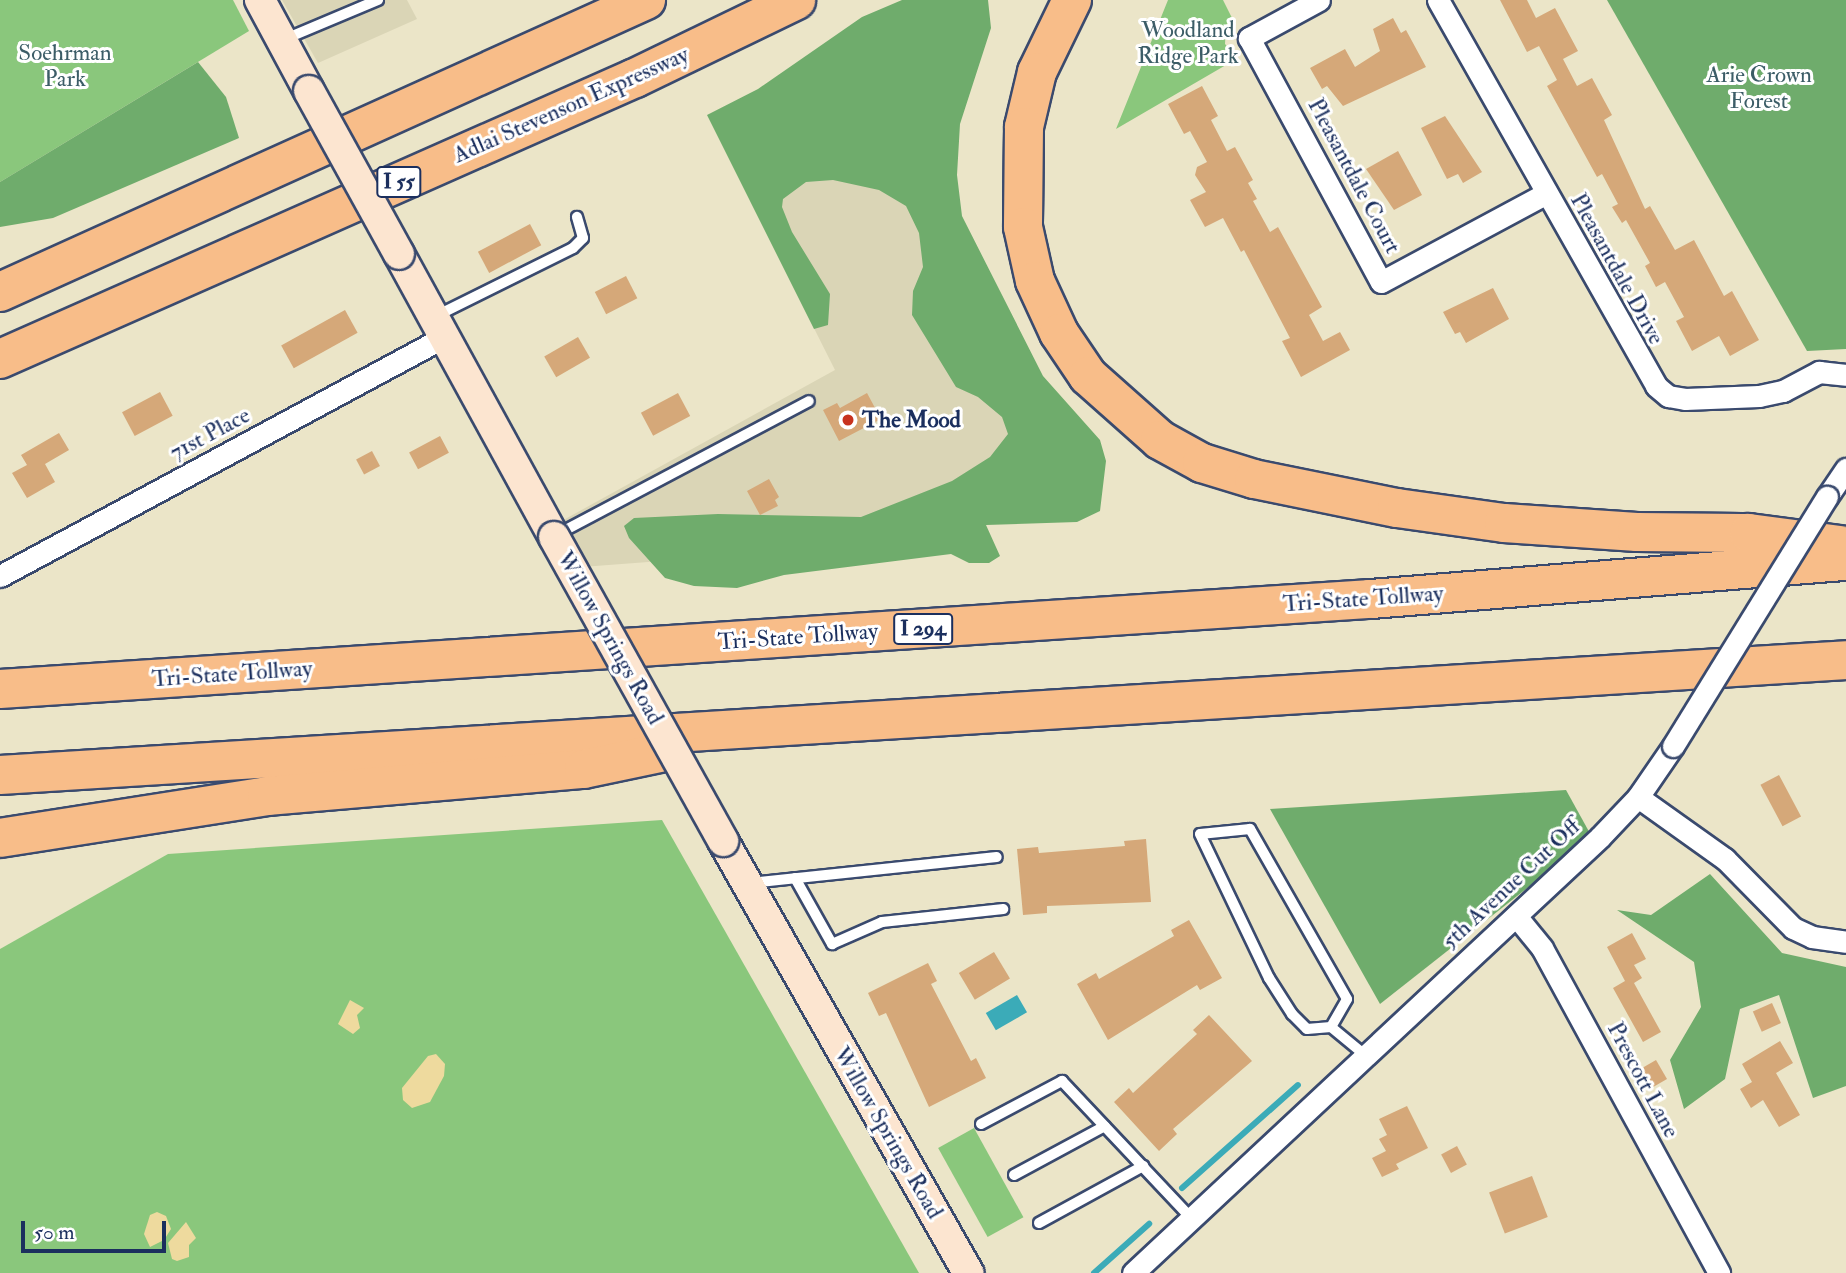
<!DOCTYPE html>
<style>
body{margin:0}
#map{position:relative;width:1846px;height:1273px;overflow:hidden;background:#ebe5c8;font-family:"IM FELL Double Pica",serif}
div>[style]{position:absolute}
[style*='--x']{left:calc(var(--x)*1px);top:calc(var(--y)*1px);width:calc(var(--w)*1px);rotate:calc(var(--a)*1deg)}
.built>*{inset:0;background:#dad5b6}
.green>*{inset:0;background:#8ac77c;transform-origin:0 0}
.forest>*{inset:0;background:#6fac6c}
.sand>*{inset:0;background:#eeda9e}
.water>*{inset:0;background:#3babb8;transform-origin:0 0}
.stream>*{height:6px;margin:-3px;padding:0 3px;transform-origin:3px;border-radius:3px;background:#3babb8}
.building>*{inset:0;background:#d5a879;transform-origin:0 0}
.roads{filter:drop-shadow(2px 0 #3a4a6e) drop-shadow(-2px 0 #3a4a6e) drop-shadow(0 2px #3a4a6e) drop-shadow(0 -2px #3a4a6e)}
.service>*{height:10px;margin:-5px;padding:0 5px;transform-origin:5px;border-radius:5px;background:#fff}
.minor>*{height:21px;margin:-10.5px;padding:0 10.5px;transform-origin:10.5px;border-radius:10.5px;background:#fff}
.secondary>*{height:30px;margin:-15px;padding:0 15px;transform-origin:15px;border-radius:15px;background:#fce5d0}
.motorway>*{height:38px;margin:-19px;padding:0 19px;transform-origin:19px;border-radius:19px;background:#f8bd89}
.bridges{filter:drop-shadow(2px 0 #3a4a6e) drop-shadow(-2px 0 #3a4a6e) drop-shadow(0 2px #3a4a6e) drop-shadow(0 -2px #3a4a6e)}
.minor-bridge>*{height:21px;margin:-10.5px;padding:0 10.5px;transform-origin:10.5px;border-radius:10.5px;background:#fff}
.secondary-bridge>*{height:30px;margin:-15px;padding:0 15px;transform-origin:15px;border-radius:15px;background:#fce5d0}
.dots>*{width:19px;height:19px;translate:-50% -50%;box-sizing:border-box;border:4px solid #fff;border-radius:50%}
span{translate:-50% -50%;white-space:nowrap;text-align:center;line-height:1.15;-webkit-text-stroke:6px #fff;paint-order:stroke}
.shield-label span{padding:2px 5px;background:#fff;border:2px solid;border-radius:5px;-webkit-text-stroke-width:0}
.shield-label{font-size:21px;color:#1b2f5e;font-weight:700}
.park-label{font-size:23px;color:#3c5d67}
.street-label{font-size:23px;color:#1b2f5e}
.poi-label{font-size:23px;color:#1b2f5e;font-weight:700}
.left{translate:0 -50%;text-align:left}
.scale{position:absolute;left:21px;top:1221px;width:145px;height:32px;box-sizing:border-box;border:4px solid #1b2f5e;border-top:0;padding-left:9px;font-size:21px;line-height:24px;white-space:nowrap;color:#1b2f5e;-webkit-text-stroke:5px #fff;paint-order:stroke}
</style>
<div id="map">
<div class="built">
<div style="clip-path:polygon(282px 0,407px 0,417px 19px,318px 63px)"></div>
<div style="clip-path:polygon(899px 129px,1057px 461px,986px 507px,980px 537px,582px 567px,558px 523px,835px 370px,750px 201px)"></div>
</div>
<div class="green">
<div style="clip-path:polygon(0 0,233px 0,249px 31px,0 182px)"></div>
<div style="clip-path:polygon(1168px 0,1223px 0,1232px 18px,1226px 25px,1225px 44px,1238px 58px,1116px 129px)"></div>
<div style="clip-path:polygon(662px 820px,919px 1273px,0 1273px,0 949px,168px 854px)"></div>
<div style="left:974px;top:1128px;width:102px;height:41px;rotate:61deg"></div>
</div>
<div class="forest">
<div style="clip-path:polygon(902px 0,988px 0,991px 28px,960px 124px,957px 175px,962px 216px,1043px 376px,1100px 440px,1106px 461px,1100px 511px,1077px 522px,986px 525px,1000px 556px,989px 563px,969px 563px,951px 554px,784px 575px,737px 588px,694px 586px,665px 578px,629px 538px,624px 526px,634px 518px,718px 514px,861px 517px,952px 481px,990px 457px,1008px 434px,1002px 417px,978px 397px,956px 387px,912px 315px,913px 291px,923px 267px,919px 233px,906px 206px,879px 190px,833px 180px,806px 182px,783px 199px,782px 207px,792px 232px,830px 294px,828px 325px,814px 329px,707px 115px,758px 89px,862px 17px)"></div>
<div style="clip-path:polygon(1607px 0,1846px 0,1846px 349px,1807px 351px)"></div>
<div style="clip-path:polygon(198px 62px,226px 97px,239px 138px,53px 218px,0 227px,0 182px)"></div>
<div style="clip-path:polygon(1566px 790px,1592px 837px,1380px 1004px,1270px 809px)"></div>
<div style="clip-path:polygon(1710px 874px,1782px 953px,1846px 967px,1846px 1086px,1813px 1098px,1779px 995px,1740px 1009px,1725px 1079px,1684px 1109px,1670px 1060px,1701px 1007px,1694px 962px,1617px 910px,1651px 915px)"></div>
</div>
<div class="sand">
<div style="clip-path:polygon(350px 1000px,364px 1008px,357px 1015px,360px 1028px,353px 1034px,338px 1024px)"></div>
<div style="clip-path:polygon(436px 1054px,445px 1064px,444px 1076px,430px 1102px,412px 1108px,403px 1100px,402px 1088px,428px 1056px)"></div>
<div style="clip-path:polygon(157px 1212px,166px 1216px,171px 1229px,164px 1240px,150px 1247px,144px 1234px,150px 1215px)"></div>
<div style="clip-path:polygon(186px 1222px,196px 1238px,189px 1245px,189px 1257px,177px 1261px,172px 1259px,168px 1243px)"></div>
</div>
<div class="water">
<div style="left:1017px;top:995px;width:20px;height:36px;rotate:60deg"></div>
</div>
<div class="stream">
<div style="--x:1182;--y:1188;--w:155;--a:-41.6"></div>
<div style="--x:1094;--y:1273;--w:74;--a:-41.7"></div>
</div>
<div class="building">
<div style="clip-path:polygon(1500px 0,1527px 0,1536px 18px,1555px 8px,1578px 51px,1563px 59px,1577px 86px,1592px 78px,1612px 115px,1604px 120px,1645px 209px,1650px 206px,1675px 250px,1694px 240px,1724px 296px,1732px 291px,1759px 340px,1730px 356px,1719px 336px,1692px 351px,1676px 321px,1684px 317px,1665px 282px,1656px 287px,1645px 266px,1650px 263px,1626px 220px,1622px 223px,1612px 207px,1618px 204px,1602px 174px,1597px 177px,1547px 86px,1557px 80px,1539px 46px,1527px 52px)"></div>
<div style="clip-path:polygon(1393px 18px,1401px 33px,1406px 30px,1426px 67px,1343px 106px,1327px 86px,1322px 89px,1310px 68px,1345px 49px,1355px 67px,1380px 51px,1373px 29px)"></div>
<div style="clip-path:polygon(1202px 86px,1218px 116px,1211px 120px,1227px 151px,1235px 147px,1253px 180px,1248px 183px,1257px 199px,1253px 201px,1270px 232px,1278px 227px,1322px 307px,1309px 315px,1323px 341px,1340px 332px,1350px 350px,1301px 377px,1282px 341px,1290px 338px,1244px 250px,1241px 252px,1223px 218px,1205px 227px,1190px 200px,1206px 192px,1195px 175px,1197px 167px,1207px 162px,1190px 131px,1184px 134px,1168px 104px)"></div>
<div style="clip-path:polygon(1445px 116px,1482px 172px,1463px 183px,1458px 174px,1447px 179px,1421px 128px)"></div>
<div style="clip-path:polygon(1398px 151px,1422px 195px,1394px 210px,1366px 169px)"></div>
<div style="left:530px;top:224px;width:24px;height:59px;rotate:62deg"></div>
<div style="left:626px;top:276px;width:25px;height:35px;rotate:63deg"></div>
<div style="clip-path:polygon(1493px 288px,1509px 319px,1466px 343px,1460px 332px,1455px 334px,1443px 312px)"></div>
<div style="left:345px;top:310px;width:26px;height:73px;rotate:61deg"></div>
<div style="left:578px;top:337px;width:24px;height:39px;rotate:60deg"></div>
<div style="left:160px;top:392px;width:27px;height:43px;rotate:62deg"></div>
<div style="left:678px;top:393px;width:26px;height:42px;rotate:62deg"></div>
<div style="clip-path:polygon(867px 393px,881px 419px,839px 441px,823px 410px,837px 403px,840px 408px)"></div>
<div style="clip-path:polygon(59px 433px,69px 450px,45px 464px,55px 482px,27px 498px,12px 473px,27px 465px,21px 455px)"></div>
<div style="left:440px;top:436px;width:19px;height:35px;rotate:62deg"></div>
<div style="left:372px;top:451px;width:17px;height:18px;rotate:62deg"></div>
<div style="clip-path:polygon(769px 479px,779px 497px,775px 500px,778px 506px,760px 515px,747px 491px)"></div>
<div style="left:1779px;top:775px;width:47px;height:21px;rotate:62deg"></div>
<div style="clip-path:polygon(1146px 839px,1151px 902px,1047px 906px,1047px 913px,1023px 915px,1017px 849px,1038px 847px,1039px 853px,1125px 846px,1124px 841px)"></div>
<div style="clip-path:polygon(1189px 920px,1222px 978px,1200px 990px,1197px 985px,1108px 1040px,1077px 984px,1096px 973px,1099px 979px,1174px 936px,1171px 930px)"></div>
<div style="clip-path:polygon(1632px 933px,1646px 959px,1634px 965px,1642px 978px,1634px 983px,1661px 1032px,1643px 1042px,1613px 988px,1625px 981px,1607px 947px)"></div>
<div style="left:994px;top:952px;width:31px;height:41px;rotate:59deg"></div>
<div style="clip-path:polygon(928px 963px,937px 981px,931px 984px,971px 1061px,976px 1058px,986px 1078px,929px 1107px,886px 1013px,879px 1016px,868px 993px)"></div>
<div style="left:1772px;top:1003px;width:22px;height:21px;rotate:66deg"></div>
<div style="clip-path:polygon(1209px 1015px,1252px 1061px,1173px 1129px,1177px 1134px,1159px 1151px,1114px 1102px,1129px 1088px,1133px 1093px,1197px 1034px,1193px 1030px)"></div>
<div style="clip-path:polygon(1780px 1041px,1793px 1063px,1776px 1073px,1800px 1115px,1779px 1127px,1763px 1100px,1751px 1108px,1740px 1089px,1752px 1082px,1742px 1064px)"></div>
<div style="left:1656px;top:1060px;width:22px;height:21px;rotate:60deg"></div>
<div style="clip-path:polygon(1407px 1106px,1428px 1148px,1396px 1164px,1399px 1169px,1382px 1177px,1372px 1158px,1386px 1151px,1379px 1139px,1387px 1135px,1379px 1119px)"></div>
<div style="left:1457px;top:1146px;width:21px;height:18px;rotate:62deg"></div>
<div style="left:1532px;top:1176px;width:44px;height:46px;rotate:69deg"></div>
</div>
<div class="roads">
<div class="service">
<div style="--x:285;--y:39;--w:101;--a:-22.8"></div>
<div style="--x:436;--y:316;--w:153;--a:-26.4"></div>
<div style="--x:573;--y:248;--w:14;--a:-45"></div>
<div style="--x:583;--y:238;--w:22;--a:-106"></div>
<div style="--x:556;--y:535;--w:286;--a:-27.9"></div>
<div style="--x:795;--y:878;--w:76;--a:60.7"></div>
<div style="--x:832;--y:944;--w:55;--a:-23.7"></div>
<div style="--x:882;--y:922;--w:122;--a:-6.1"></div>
<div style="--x:750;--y:883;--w:248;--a:-6"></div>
<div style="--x:1331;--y:1027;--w:32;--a:-60"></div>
<div style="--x:1347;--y:999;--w:196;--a:-119.7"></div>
<div style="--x:1250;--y:829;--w:50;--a:174.3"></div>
<div style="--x:1200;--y:834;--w:160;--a:64.4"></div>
<div style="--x:1269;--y:978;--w:43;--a:57.4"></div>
<div style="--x:1292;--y:1014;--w:21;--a:45"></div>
<div style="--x:1307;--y:1029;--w:24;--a:-5"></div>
<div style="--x:1331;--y:1027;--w:44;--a:39.5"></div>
<div style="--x:981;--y:1124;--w:92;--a:-28"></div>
<div style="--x:1062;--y:1081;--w:190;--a:46.7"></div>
<div style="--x:1014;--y:1175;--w:103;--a:-28.3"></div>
<div style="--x:1039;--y:1223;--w:119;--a:-28.7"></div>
</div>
<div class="minor">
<div style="--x:1319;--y:0;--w:80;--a:151.5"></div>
<div style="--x:1249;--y:38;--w:277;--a:61.6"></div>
<div style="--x:1381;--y:282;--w:186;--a:-28.2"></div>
<div style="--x:1438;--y:0;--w:443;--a:60.5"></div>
<div style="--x:1656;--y:386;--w:16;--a:40"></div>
<div style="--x:1668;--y:396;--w:17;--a:10"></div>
<div style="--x:1685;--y:399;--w:74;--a:-2.3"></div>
<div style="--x:1759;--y:396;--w:25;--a:-12"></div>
<div style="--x:1783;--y:391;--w:41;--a:-27.8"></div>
<div style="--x:1819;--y:372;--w:27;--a:6"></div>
<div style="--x:1827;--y:497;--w:34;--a:-56"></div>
<div style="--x:0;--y:576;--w:504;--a:-28.29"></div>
<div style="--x:1638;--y:797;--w:107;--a:35.5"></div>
<div style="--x:1725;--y:859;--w:97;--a:45.4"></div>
<div style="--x:1793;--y:928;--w:21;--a:25"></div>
<div style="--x:1812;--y:937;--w:34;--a:8"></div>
<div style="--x:1516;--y:916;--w:41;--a:50.9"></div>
<div style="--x:1542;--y:948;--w:370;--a:61.4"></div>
<div style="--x:1133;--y:1273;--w:639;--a:-43.03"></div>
<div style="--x:1600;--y:837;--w:55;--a:-46.5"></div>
<div style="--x:1638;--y:797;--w:62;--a:-55.5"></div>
</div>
<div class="secondary">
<div style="--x:260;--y:0;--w:103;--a:61.7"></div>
<div style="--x:399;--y:254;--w:323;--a:61.3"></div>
<div style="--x:723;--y:841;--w:497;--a:60.4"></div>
</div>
<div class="motorway">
<div style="--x:1072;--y:0;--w:80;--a:115.9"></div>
<div style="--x:1037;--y:72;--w:57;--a:103.3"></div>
<div style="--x:1024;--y:127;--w:100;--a:90.6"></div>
<div style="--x:1023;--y:227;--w:55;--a:77.5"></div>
<div style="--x:1035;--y:281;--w:57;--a:65.2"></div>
<div style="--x:1059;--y:333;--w:52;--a:56"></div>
<div style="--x:1088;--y:376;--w:96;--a:41.6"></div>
<div style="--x:1160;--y:440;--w:48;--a:28.7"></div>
<div style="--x:1202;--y:463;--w:54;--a:17.1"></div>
<div style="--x:1254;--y:479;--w:146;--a:11.5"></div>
<div style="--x:1397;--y:508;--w:108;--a:8"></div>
<div style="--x:1504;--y:523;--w:133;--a:3.9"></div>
<div style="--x:1637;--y:532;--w:112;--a:0.5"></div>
<div style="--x:1749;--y:533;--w:92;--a:7.5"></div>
<div style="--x:0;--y:292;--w:709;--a:-24.32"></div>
<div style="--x:0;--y:359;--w:694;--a:-23.87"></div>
<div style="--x:635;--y:78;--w:179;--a:-25.8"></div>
<div style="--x:0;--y:689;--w:1374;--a:-3.76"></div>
<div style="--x:1371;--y:599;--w:477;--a:-4.6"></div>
<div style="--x:0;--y:775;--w:1850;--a:-3.56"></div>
<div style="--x:0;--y:838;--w:270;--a:-8.9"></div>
<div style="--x:267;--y:796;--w:318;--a:-4.9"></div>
<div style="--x:584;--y:769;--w:78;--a:-11.9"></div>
</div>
</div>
<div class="bridges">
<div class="minor-bridge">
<div style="--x:1673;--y:746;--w:293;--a:-58.3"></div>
</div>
<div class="secondary-bridge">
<div style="--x:309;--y:91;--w:186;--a:61.1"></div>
<div style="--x:554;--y:537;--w:348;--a:60.9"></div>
</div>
</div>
<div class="dots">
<div style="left:848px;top:420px;background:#c8321e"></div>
</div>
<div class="shield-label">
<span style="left:399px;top:182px">I 55</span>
<span style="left:923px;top:629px">I 294</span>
</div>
<div class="park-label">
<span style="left:1188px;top:43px">Woodland<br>Ridge Park</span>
<span style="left:65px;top:66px">Soehrman<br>Park</span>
<span style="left:1759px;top:88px">Arie Crown<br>Forest</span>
</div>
<div class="street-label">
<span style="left:571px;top:105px;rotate:-24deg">Adlai Stevenson Expressway</span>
<span style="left:1354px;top:176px;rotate:62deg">Pleasantdale Court</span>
<span style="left:1617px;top:269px;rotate:61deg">Pleasantdale Drive</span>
<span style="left:210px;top:434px;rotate:-28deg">71st Place</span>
<span style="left:1363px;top:599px;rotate:-4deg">Tri-State Tollway</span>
<span style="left:798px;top:637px;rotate:-4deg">Tri-State Tollway</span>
<span style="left:610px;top:638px;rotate:61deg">Willow Springs Road</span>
<span style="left:232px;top:674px;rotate:-4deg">Tri-State Tollway</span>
<span style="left:1511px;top:884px;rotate:-43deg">5th Avenue Cut Off</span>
<span style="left:1643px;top:1080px;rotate:62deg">Prescott Lane</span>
<span style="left:888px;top:1133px;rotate:60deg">Willow Springs Road</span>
</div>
<div class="poi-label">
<span class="left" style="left:862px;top:420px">The Mood</span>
</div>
<div class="scale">50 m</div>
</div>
